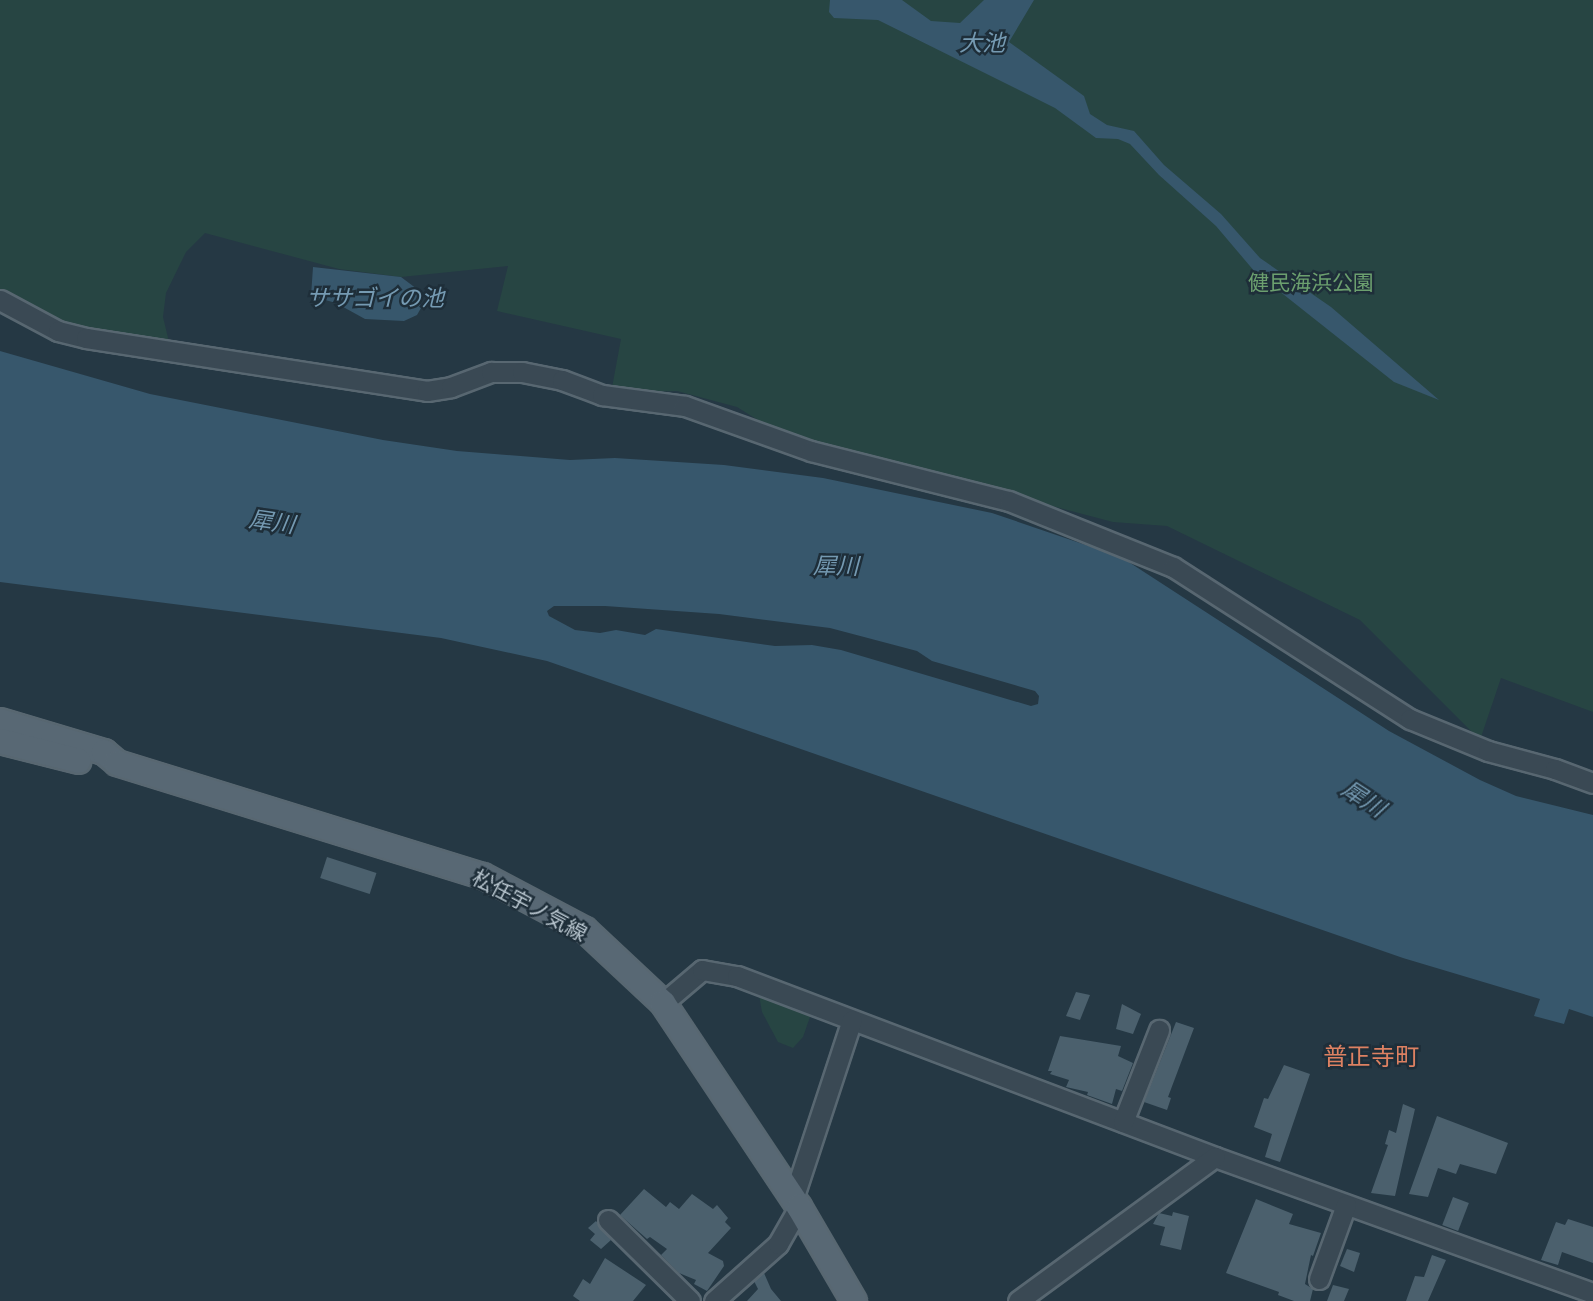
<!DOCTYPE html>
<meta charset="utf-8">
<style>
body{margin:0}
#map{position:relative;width:1593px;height:1301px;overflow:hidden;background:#253844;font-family:"Exo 2","Noto Sans JP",sans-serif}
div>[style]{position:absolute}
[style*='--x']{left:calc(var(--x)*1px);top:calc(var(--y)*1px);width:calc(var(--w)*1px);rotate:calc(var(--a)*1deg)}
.green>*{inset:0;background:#274543}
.water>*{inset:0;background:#37576c}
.building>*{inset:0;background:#4b606d;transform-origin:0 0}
.roads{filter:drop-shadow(2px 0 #586771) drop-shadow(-2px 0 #586771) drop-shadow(0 2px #586771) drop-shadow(0 -2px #586771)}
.minor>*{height:19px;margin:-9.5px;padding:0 9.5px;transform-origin:9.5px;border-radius:9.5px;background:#3a4954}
.major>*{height:24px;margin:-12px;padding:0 12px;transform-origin:12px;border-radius:12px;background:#586874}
span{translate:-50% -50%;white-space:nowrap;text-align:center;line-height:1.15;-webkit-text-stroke:5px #1e2e39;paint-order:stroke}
.park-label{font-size:21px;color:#6ca06f}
.street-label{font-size:21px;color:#b7c4cd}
.water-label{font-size:23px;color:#759ab2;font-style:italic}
.quarter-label{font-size:24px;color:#dd8162}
</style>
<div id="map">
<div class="green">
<div style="clip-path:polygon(0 0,1593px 0,1593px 712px,1501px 678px,1480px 740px,1360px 620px,1167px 526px,1113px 522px,782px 435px,737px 407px,677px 391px,611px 393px,621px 339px,497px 311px,508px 266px,401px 277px,339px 269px,205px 233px,186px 252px,166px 293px,163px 317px,170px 346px,87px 334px,0 294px)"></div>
<div style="clip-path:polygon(759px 995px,811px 1014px,803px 1037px,793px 1048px,778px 1042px,762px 1012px)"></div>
</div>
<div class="water">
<div style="clip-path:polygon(830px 0,902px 0,931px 21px,960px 23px,984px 0,1034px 0,1009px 42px,1084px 96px,1090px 114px,1107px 125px,1134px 131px,1164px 165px,1221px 214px,1260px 258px,1331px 307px,1439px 400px,1394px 382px,1255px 272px,1216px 226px,1159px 175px,1130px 144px,1118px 139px,1096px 138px,1055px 108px,878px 20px,834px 18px,829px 12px)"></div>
<div style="clip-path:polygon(313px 267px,401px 277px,417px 289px,421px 308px,417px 315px,404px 321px,365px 319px,336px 303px,311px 296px)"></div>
<div style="clip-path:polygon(evenodd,0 351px,150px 394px,383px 440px,457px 451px,570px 460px,615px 458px,724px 465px,823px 478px,992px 513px,1121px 557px,1389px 731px,1480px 780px,1516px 796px,1593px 815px,1593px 1017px,1569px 1009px,1564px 1024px,1534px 1016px,1540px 999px,1403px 958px,547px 661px,441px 638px,0 582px,0 351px,554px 606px,605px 606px,719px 614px,830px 628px,917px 651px,932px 661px,1035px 691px,1039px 696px,1038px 704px,1031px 706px,841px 650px,812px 645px,775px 646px,656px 629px,645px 635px,616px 630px,600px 633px,575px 630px,549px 616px,547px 611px,554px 606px)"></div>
</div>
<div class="building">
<div style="left:327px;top:857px;width:52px;height:22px;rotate:18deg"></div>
<div style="clip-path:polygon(1076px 992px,1090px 995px,1080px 1020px,1066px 1016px)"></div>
<div style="clip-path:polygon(1122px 1004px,1141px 1014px,1133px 1034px,1116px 1029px)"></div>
<div style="clip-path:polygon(1176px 1022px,1194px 1028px,1168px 1097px,1171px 1098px,1167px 1110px,1144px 1102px)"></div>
<div style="clip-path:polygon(1060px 1036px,1121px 1046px,1118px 1056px,1133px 1063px,1122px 1091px,1116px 1089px,1112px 1104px,1087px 1095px,1088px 1092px,1066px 1087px,1069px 1080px,1050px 1074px,1052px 1071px,1048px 1071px)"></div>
<div style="clip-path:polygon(1284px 1065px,1310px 1074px,1280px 1162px,1265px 1157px,1272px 1134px,1254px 1127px,1264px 1098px,1268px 1099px)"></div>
<div style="clip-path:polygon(1403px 1104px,1415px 1109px,1395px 1196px,1371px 1193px,1388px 1145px,1385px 1144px,1389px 1130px,1396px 1133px)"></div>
<div style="clip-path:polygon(1437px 1116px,1508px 1143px,1496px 1174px,1460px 1164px,1456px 1174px,1438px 1168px,1428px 1197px,1409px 1194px)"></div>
<div style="clip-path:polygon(644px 1189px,666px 1207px,670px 1202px,679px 1209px,692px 1194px,713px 1209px,717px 1205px,728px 1218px,725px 1222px,731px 1228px,708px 1253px,723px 1261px,724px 1266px,707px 1291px,694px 1284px,696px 1280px,679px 1273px,661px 1255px,667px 1249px,650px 1237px,647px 1239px,620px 1215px)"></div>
<div style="left:1453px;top:1197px;width:17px;height:30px;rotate:21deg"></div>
<div style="clip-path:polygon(1256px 1199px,1293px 1214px,1289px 1224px,1321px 1233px,1313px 1256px,1311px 1255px,1305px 1284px,1313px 1289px,1310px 1301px,1294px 1301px,1278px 1295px,1279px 1292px,1226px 1273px)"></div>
<div style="clip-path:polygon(1173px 1212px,1189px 1216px,1181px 1250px,1160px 1245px,1165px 1227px,1153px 1224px,1159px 1213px,1172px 1216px)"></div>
<div style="clip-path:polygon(1568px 1219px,1593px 1227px,1593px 1263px,1562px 1252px,1558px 1265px,1541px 1260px,1556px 1222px,1565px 1225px)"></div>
<div style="clip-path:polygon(596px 1221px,611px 1240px,601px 1249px,590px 1240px,595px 1234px,588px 1228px)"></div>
<div style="clip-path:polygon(1347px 1249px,1360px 1253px,1354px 1272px,1340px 1266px)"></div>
<div style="clip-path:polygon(1432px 1255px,1446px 1260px,1428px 1301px,1406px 1301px,1415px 1276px,1424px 1277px)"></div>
<div style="clip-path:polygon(605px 1258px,646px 1285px,633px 1301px,580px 1301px,573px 1296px,583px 1279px,590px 1284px)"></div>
<div style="clip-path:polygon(764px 1273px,771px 1289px,781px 1301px,747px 1301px,758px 1289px,754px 1281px)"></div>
<div style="clip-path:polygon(1333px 1285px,1349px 1289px,1344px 1301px,1327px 1301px)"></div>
</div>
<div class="roads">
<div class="minor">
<div style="--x:0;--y:300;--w:66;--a:28.1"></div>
<div style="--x:58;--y:331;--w:29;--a:14"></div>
<div style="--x:86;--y:338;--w:345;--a:8.8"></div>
<div style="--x:427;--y:391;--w:24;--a:-9"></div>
<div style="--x:451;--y:387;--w:43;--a:-20.6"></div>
<div style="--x:491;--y:372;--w:31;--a:0"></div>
<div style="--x:522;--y:372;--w:41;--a:11.3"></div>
<div style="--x:562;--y:380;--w:43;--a:20.6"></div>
<div style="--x:602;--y:395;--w:84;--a:7.5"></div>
<div style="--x:685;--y:406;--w:134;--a:19.7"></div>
<div style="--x:811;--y:451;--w:204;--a:14.2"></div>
<div style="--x:1009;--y:501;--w:177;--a:21.9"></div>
<div style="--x:1173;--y:567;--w:282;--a:32.7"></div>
<div style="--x:1410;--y:719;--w:84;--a:22.3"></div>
<div style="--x:1488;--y:751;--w:69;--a:15"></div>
<div style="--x:1555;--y:769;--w:40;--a:20.2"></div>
<div style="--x:663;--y:1003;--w:51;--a:-40.2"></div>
<div style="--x:702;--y:970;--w:36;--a:10"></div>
<div style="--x:737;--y:976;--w:511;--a:20.74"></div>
<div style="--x:1215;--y:1157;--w:402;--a:19.8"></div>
<div style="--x:1123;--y:1122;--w:99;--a:-68.6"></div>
<div style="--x:793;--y:1199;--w:188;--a:-71.8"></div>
<div style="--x:608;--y:1220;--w:115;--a:44.6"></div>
<div style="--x:1319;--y:1279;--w:79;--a:-70"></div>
<div style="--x:714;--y:1301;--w:86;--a:-41.7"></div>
<div style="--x:778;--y:1244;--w:43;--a:-60.4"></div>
<div style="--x:1018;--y:1301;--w:244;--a:-36.2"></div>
</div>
<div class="major">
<div style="--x:0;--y:721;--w:109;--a:16.6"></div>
<div style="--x:104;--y:752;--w:17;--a:40"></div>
<div style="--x:117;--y:763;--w:383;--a:17.2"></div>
<div style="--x:483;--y:876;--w:115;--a:27.9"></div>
<div style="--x:585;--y:930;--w:107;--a:43.1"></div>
<div style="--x:663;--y:1003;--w:245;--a:56.3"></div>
<div style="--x:799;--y:1207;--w:109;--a:59.7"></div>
<div style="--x:0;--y:741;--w:81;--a:14.2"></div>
</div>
</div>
<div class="park-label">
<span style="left:1311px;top:282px">健民海浜公園</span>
</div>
<div class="street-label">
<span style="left:530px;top:905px;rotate:28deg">松任宇ノ気線</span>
</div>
<div class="water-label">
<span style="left:982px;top:42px">大池</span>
<span style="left:375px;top:297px">ササゴイの池</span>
<span style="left:272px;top:521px;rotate:8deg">犀川</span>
<span style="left:836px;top:565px;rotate:1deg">犀川</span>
<span style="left:1364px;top:798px;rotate:33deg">犀川</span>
</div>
<div class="quarter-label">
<span style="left:1371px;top:1056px">普正寺町</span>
</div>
</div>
